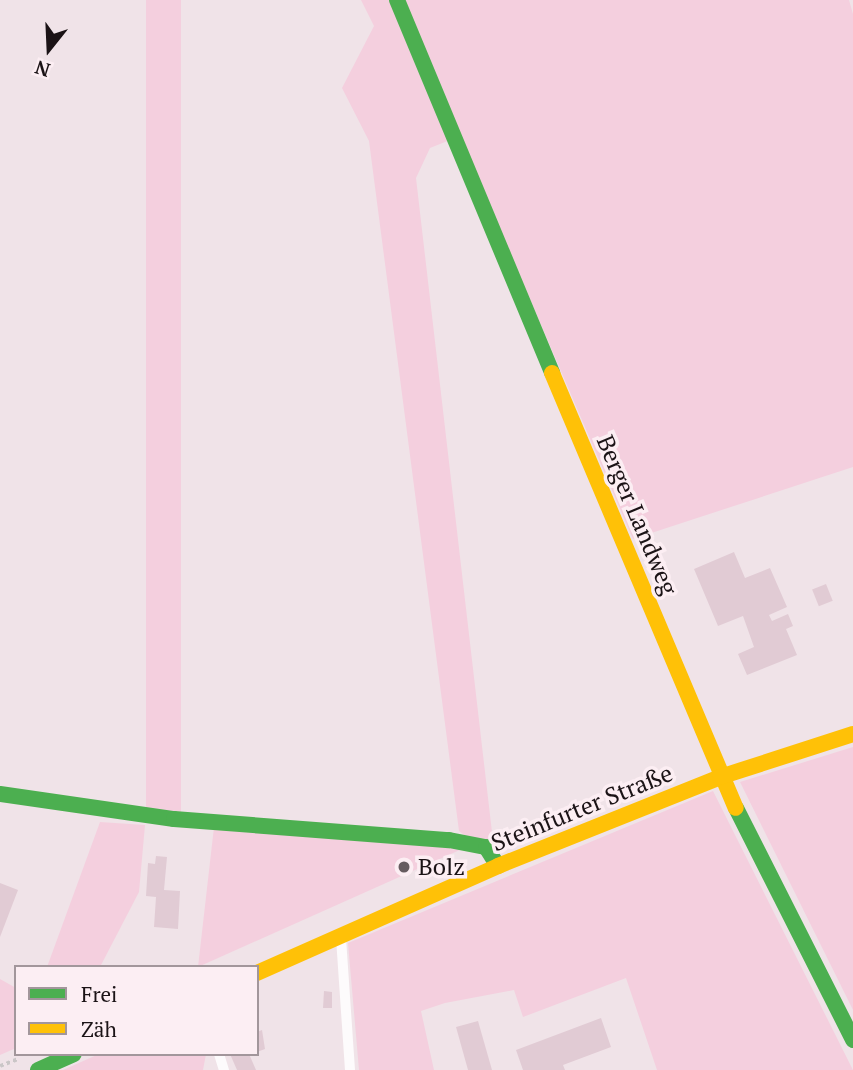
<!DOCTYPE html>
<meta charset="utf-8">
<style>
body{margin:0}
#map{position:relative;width:853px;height:1070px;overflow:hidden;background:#f0e3e8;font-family:"PT Serif",serif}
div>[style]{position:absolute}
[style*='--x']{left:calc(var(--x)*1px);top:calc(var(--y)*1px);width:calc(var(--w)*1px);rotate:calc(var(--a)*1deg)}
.green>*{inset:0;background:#f4cfde;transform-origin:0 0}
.building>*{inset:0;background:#e1cbd4;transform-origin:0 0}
.path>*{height:3.5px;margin-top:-1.75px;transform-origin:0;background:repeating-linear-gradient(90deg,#cac6c7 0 3.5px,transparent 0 7px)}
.lane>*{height:10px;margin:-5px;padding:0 5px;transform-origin:5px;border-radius:5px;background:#fdfbfc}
.fast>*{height:16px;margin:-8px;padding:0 8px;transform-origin:8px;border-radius:8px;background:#4caf50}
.slow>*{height:16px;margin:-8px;padding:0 8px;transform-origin:8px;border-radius:8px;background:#ffc107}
.dots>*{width:19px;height:19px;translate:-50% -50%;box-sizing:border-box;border:4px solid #fceef3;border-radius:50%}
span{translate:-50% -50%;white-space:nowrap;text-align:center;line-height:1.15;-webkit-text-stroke:7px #fceef3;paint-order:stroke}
.street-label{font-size:24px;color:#1b1316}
.poi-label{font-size:24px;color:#1b1316}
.left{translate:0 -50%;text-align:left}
.legend{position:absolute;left:14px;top:965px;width:245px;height:91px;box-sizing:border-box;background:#fceef3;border:2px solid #a2969b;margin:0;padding:9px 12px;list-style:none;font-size:21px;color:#1b1316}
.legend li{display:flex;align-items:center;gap:14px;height:35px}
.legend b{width:35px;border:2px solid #a2969b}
.north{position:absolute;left:14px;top:14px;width:70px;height:70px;-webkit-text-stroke:5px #fceef3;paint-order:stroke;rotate:198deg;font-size:19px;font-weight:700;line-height:28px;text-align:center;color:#1b1316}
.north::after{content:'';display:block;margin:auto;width:24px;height:32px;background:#1b1316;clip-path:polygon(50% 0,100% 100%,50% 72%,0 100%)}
</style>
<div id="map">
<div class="green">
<div style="left:146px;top:0;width:35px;height:813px"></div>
<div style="clip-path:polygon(361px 0,849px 0,853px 14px,853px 467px,633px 539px,460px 136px,430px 148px,416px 178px,495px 858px,459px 831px,369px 141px,342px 88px,374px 26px)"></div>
<div style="clip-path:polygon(853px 747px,853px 1010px,740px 782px)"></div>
<div style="clip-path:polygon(713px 791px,853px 1070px,657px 1070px,626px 978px,523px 1017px,514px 990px,445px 1003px,421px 1011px,434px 1070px,359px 1070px,348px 943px)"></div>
<div style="clip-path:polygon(100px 822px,145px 825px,139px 892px,100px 967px,47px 967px)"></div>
<div style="clip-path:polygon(214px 827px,462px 849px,198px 967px)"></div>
<div style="clip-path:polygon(0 979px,16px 988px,16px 1048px,0 1055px)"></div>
<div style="clip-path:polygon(99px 1054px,206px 1054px,203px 1070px,63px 1070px)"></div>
</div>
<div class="building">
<div style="clip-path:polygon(734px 552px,745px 578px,770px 568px,787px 607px,769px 615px,772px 621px,788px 614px,793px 626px,786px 629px,797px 655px,747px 675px,738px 654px,754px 647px,743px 616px,718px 626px,694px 569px)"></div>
<div style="left:826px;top:584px;width:18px;height:15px;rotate:68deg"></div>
<div style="clip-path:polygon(156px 856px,167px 857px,164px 890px,180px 891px,178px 929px,154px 927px,156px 897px,146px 896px,148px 863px,155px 864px)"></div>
<div style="clip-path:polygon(0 883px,18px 890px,0 937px)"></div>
<div style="clip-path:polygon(324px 991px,332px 992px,332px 1008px,323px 1008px)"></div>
<div style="clip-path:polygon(601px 1018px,611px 1047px,563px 1065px,565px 1070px,523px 1070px,516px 1050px)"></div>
<div style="clip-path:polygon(478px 1021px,492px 1070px,468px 1070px,456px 1027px)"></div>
<div style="clip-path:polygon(262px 1030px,265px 1049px,257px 1052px,257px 1032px)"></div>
<div style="clip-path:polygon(230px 1054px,249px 1054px,256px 1070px,237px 1070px)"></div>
</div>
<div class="path">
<div style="--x:0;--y:1066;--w:19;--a:-21"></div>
</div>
<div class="lane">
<div style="--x:341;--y:938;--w:132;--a:86.1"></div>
<div style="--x:219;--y:1054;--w:17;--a:73"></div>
</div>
<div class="fast">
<div style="--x:397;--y:0;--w:404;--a:67.4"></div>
<div style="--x:0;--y:794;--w:176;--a:8.2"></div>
<div style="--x:174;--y:819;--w:276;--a:4.4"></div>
<div style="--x:449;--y:840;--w:38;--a:11"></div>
<div style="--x:486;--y:847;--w:22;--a:58"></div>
<div style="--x:736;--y:808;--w:260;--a:63.2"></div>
<div style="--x:38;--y:1070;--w:39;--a:-24"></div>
</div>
<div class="slow">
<div style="--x:552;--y:373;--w:472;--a:67.1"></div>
<div style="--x:257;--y:973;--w:264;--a:-23.9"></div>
<div style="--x:498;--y:866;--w:239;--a:-21.8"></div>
<div style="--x:720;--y:777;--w:140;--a:-17.9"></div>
</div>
<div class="dots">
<div style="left:404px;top:867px;background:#665c60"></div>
</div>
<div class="street-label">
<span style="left:637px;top:515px;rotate:67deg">Berger Landweg</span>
<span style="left:582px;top:808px;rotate:-22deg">Steinfurter Straße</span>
</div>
<div class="poi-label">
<span class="left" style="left:418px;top:867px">Bolz</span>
</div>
<ul class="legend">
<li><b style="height:9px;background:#4caf50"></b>Frei</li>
<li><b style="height:9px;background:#ffc107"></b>Zäh</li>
</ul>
<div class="north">N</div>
</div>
